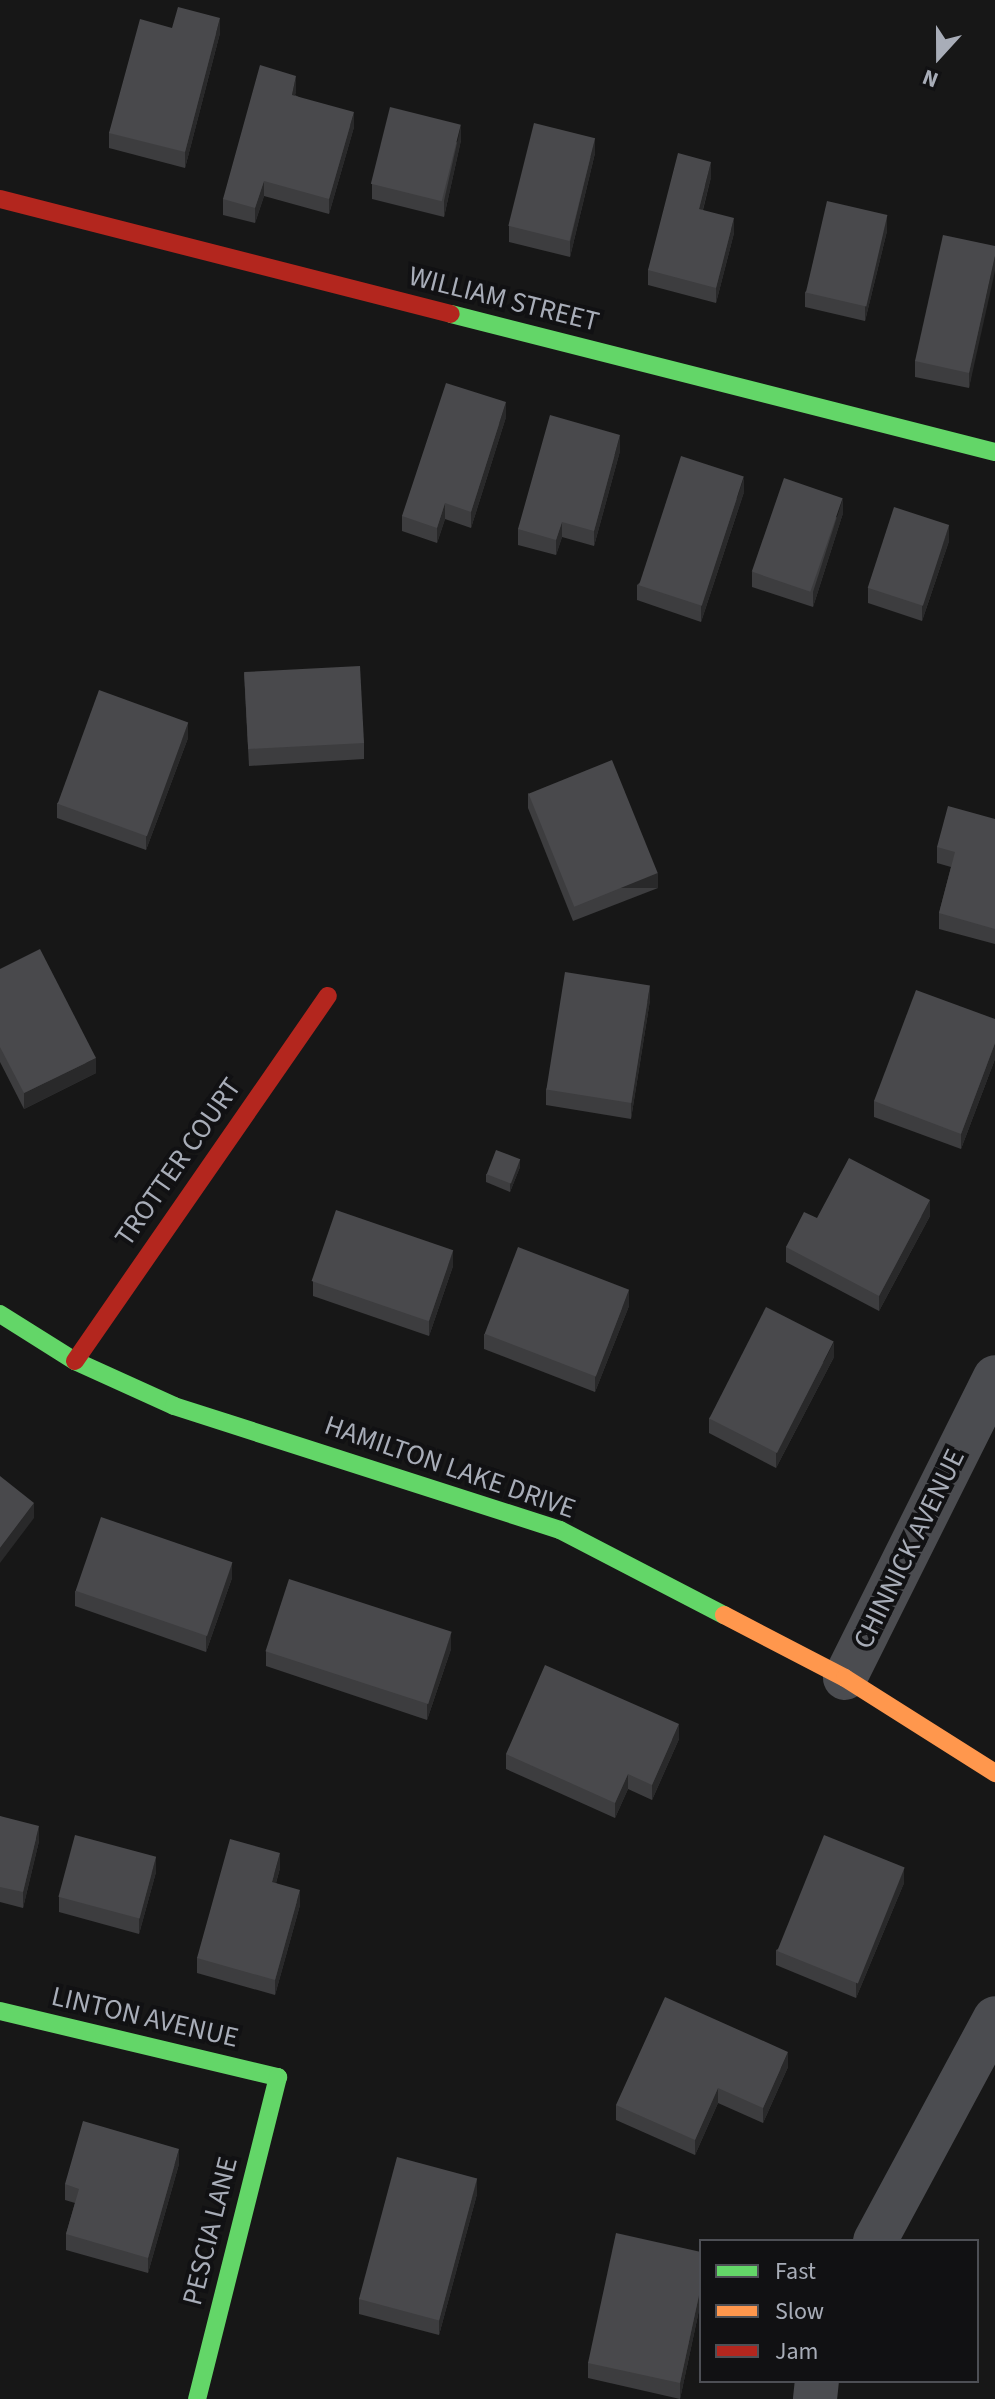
<!DOCTYPE html>
<style>
body{margin:0}
#map{position:relative;width:995px;height:2399px;overflow:hidden;background:#171717;font-family:"Source Sans 3",sans-serif}
div>[style]{position:absolute}
[style*='--x']{left:calc(var(--x)*1px);top:calc(var(--y)*1px);width:calc(var(--w)*1px);rotate:calc(var(--a)*1deg)}
.street>*{height:44px;margin:-22px;padding:0 22px;transform-origin:22px;border-radius:22px;background:#4b4c50}
.fast>*{height:18px;margin:-9px;padding:0 9px;transform-origin:9px;border-radius:9px;background:#63d668}
.slow>*{height:18px;margin:-9px;padding:0 9px;transform-origin:9px;border-radius:9px;background:#ff974d}
.jam>*{height:18px;margin:-9px;padding:0 9px;transform-origin:9px;border-radius:9px;background:#b3261e}
.wall>*{inset:0;background:#3d3d3f}
.shaded-wall>*{inset:0;background:#29292a;transform-origin:0 0}
.building>*{inset:0;background:#49494c;transform-origin:0 0}
span{translate:-50% -50%;white-space:nowrap;text-align:center;line-height:1.15;-webkit-text-stroke:8px #111113;paint-order:stroke}
.street-label{font-size:28px;color:#a8adb8}
.legend{position:absolute;left:699px;top:2239px;width:280px;height:144px;box-sizing:border-box;background:#111113;border:2px solid #4d4f55;margin:0;padding:10px 14px;list-style:none;font-size:24px;color:#a8adb8}
.legend li{display:flex;align-items:center;gap:16px;height:40px}
.legend b{width:40px;border:2px solid #4d4f55}
.north{position:absolute;left:899px;top:16px;width:80px;height:80px;-webkit-text-stroke:6px #111113;paint-order:stroke;rotate:201deg;font-size:22px;font-weight:700;line-height:32px;text-align:center;color:#a8adb8}
.north::after{content:'';display:block;margin:auto;width:28px;height:36px;background:#a8adb8;clip-path:polygon(50% 0,100% 100%,50% 72%,0 100%)}
</style>
<div id="map">
<div class="street">
<div style="--x:845;--y:1678;--w:336;--a:-63.5"></div>
<div style="--x:875;--y:2241;--w:253;--a:-61.7"></div>
<div style="--x:815;--y:2399;--w:18;--a:-84"></div>
</div>
<div class="fast">
<div style="--x:451;--y:314;--w:561;--a:14.23"></div>
<div style="--x:0;--y:1314;--w:89;--a:32.1"></div>
<div style="--x:75;--y:1361;--w:109;--a:24.4"></div>
<div style="--x:174;--y:1406;--w:405;--a:17.8"></div>
<div style="--x:560;--y:1530;--w:185;--a:27.4"></div>
<div style="--x:0;--y:2011;--w:286;--a:13.4"></div>
<div style="--x:278;--y:2077;--w:332;--a:104.1"></div>
</div>
<div class="slow">
<div style="--x:724;--y:1615;--w:136;--a:27.5"></div>
<div style="--x:845;--y:1678;--w:178;--a:32.3"></div>
</div>
<div class="jam">
<div style="--x:0;--y:199;--w:465;--a:14.3"></div>
<div style="--x:75;--y:1361;--w:444;--a:-55.3"></div>
</div>
<div class="wall">
<div style="clip-path:polygon(172px 28px,220px 33px,185px 168px,109px 148px,109px 133px)"></div>
<div style="clip-path:polygon(296px 91px,295px 95px,354px 127px,329px 214px,264px 196px,255px 223px,223px 215px,223px 199px)"></div>
<div style="clip-path:polygon(461px 140px,444px 217px,372px 199px,372px 184px)"></div>
<div style="clip-path:polygon(595px 153px,570px 257px,509px 242px,509px 226px)"></div>
<div style="clip-path:polygon(711px 177px,703px 210px,734px 233px,716px 303px,648px 285px,648px 270px)"></div>
<div style="clip-path:polygon(887px 231px,865px 321px,805px 307px,805px 292px)"></div>
<div style="clip-path:polygon(995px 246px,969px 388px,915px 377px,915px 361px)"></div>
<div style="clip-path:polygon(506px 417px,471px 528px,445px 519px,437px 543px,402px 531px,402px 516px)"></div>
<div style="clip-path:polygon(620px 451px,594px 546px,562px 537px,556px 555px,518px 545px,518px 529px)"></div>
<div style="clip-path:polygon(744px 492px,701px 622px,637px 600px,637px 585px)"></div>
<div style="clip-path:polygon(843px 513px,813px 607px,752px 587px,752px 572px)"></div>
<div style="clip-path:polygon(949px 541px,922px 621px,868px 603px,868px 588px)"></div>
<div style="clip-path:polygon(244px 673px,364px 743px,364px 759px,249px 766px)"></div>
<div style="clip-path:polygon(188px 738px,146px 850px,57px 818px,57px 803px)"></div>
<div style="clip-path:polygon(528px 793px,658px 888px,573px 921px,528px 808px)"></div>
<div style="clip-path:polygon(995px 819px,995px 944px,939px 929px,939px 913px,951px 867px,937px 863px,937px 847px)"></div>
<div style="clip-path:polygon(0 969px,96px 1073px,24px 1109px,0 1062px)"></div>
<div style="clip-path:polygon(650px 1000px,631px 1119px,546px 1105px,546px 1089px)"></div>
<div style="clip-path:polygon(995px 1019px,995px 1059px,961px 1149px,874px 1117px,874px 1101px)"></div>
<div style="clip-path:polygon(520px 1167px,510px 1192px,486px 1182px,486px 1174px)"></div>
<div style="clip-path:polygon(930px 1216px,879px 1311px,786px 1262px,786px 1247px,817px 1218px)"></div>
<div style="clip-path:polygon(453px 1266px,429px 1336px,313px 1296px,313px 1281px)"></div>
<div style="clip-path:polygon(629px 1306px,595px 1392px,484px 1349px,484px 1334px)"></div>
<div style="clip-path:polygon(834px 1357px,776px 1468px,709px 1433px,709px 1418px)"></div>
<div style="clip-path:polygon(232px 1578px,206px 1652px,75px 1606px,75px 1591px)"></div>
<div style="clip-path:polygon(451px 1649px,427px 1720px,266px 1666px,266px 1651px)"></div>
<div style="clip-path:polygon(679px 1739px,652px 1800px,628px 1789px,615px 1818px,506px 1769px,506px 1754px)"></div>
<div style="clip-path:polygon(0 1816px,39px 1841px,23px 1908px,0 1902px)"></div>
<div style="clip-path:polygon(280px 1868px,276px 1883px,300px 1905px,275px 1995px,197px 1973px,197px 1958px)"></div>
<div style="clip-path:polygon(156px 1872px,139px 1934px,59px 1912px,59px 1897px)"></div>
<div style="clip-path:polygon(904px 1883px,856px 1998px,776px 1965px,776px 1950px)"></div>
<div style="clip-path:polygon(788px 2067px,763px 2123px,718px 2103px,695px 2155px,616px 2120px,616px 2105px)"></div>
<div style="clip-path:polygon(179px 2164px,148px 2273px,66px 2250px,66px 2234px,75px 2203px,65px 2200px,65px 2184px)"></div>
<div style="clip-path:polygon(477px 2194px,439px 2335px,359px 2314px,359px 2299px)"></div>
<div style="clip-path:polygon(701px 2252px,701px 2301px,680px 2399px,588px 2378px,588px 2363px)"></div>
</div>
<div class="shaded-wall">
<div style="clip-path:polygon(220px 18px,220px 33px,185px 168px,185px 152px)"></div>
<div style="clip-path:polygon(296px 76px,296px 91px,292px 110px,292px 95px)"></div>
<div style="clip-path:polygon(354px 112px,354px 127px,329px 214px,329px 199px)"></div>
<div style="clip-path:polygon(461px 125px,461px 140px,444px 217px,444px 201px)"></div>
<div style="clip-path:polygon(595px 138px,595px 153px,570px 257px,570px 242px)"></div>
<div style="clip-path:polygon(711px 162px,711px 177px,699px 224px,699px 209px)"></div>
<div style="clip-path:polygon(264px 181px,264px 196px,255px 223px,255px 208px)"></div>
<div style="clip-path:polygon(887px 215px,887px 231px,865px 321px,865px 306px)"></div>
<div style="clip-path:polygon(734px 218px,734px 233px,716px 303px,716px 288px)"></div>
<div style="clip-path:polygon(995px 256px,995px 271px,969px 388px,969px 373px)"></div>
<div style="clip-path:polygon(506px 402px,506px 417px,471px 528px,471px 512px)"></div>
<div style="clip-path:polygon(620px 435px,620px 451px,594px 546px,594px 531px)"></div>
<div style="clip-path:polygon(744px 477px,744px 492px,701px 622px,701px 606px)"></div>
<div style="clip-path:polygon(843px 498px,843px 513px,813px 607px,813px 592px)"></div>
<div style="clip-path:polygon(445px 503px,445px 519px,437px 543px,437px 528px)"></div>
<div style="clip-path:polygon(562px 522px,562px 537px,556px 555px,556px 540px)"></div>
<div style="clip-path:polygon(949px 525px,949px 541px,922px 621px,922px 606px)"></div>
<div style="clip-path:polygon(188px 723px,188px 738px,146px 850px,146px 835px)"></div>
<div style="left:658px;top:873px;width:15px;height:91px;rotate:90deg"></div>
<div style="clip-path:polygon(650px 985px,650px 1000px,631px 1119px,631px 1104px)"></div>
<div style="clip-path:polygon(995px 1043px,995px 1059px,961px 1149px,961px 1134px)"></div>
<div style="clip-path:polygon(96px 1058px,96px 1073px,24px 1109px,24px 1093px)"></div>
<div style="clip-path:polygon(520px 1159px,520px 1167px,510px 1192px,510px 1183px)"></div>
<div style="clip-path:polygon(930px 1200px,930px 1216px,879px 1311px,879px 1296px)"></div>
<div style="clip-path:polygon(453px 1250px,453px 1266px,429px 1336px,429px 1321px)"></div>
<div style="clip-path:polygon(629px 1290px,629px 1306px,595px 1392px,595px 1377px)"></div>
<div style="clip-path:polygon(834px 1342px,834px 1357px,776px 1468px,776px 1453px)"></div>
<div style="clip-path:polygon(34px 1503px,34px 1518px,0 1563px,0 1548px)"></div>
<div style="clip-path:polygon(232px 1562px,232px 1578px,206px 1652px,206px 1637px)"></div>
<div style="clip-path:polygon(451px 1633px,451px 1649px,427px 1720px,427px 1705px)"></div>
<div style="clip-path:polygon(679px 1724px,679px 1739px,652px 1800px,652px 1785px)"></div>
<div style="clip-path:polygon(628px 1774px,628px 1789px,615px 1818px,615px 1803px)"></div>
<div style="clip-path:polygon(39px 1826px,39px 1841px,23px 1908px,23px 1892px)"></div>
<div style="clip-path:polygon(280px 1853px,280px 1868px,272px 1897px,272px 1882px)"></div>
<div style="clip-path:polygon(156px 1857px,156px 1872px,139px 1934px,139px 1919px)"></div>
<div style="clip-path:polygon(904px 1868px,904px 1883px,856px 1998px,856px 1982px)"></div>
<div style="clip-path:polygon(300px 1890px,300px 1905px,275px 1995px,275px 1980px)"></div>
<div style="clip-path:polygon(788px 2052px,788px 2067px,763px 2123px,763px 2108px)"></div>
<div style="clip-path:polygon(718px 2088px,718px 2103px,695px 2155px,695px 2140px)"></div>
<div style="clip-path:polygon(179px 2149px,179px 2164px,148px 2273px,148px 2258px)"></div>
<div style="clip-path:polygon(477px 2178px,477px 2194px,439px 2335px,439px 2320px)"></div>
<div style="clip-path:polygon(701px 2286px,701px 2301px,680px 2399px,680px 2383px)"></div>
</div>
<div class="building">
<div style="clip-path:polygon(178px 7px,220px 18px,185px 152px,109px 133px,140px 19px,172px 28px)"></div>
<div style="clip-path:polygon(260px 65px,296px 76px,292px 95px,354px 112px,329px 199px,264px 181px,255px 208px,223px 199px)"></div>
<div style="left:390px;top:107px;width:73px;height:79px;rotate:14deg"></div>
<div style="left:534px;top:123px;width:63px;height:106px;rotate:14deg"></div>
<div style="clip-path:polygon(678px 153px,711px 162px,699px 209px,734px 218px,716px 288px,648px 270px)"></div>
<div style="left:827px;top:201px;width:62px;height:94px;rotate:13deg"></div>
<div style="clip-path:polygon(943px 235px,995px 246px,995px 256px,969px 373px,915px 361px)"></div>
<div style="clip-path:polygon(446px 383px,506px 402px,471px 512px,445px 503px,437px 528px,402px 516px)"></div>
<div style="clip-path:polygon(550px 415px,620px 435px,594px 531px,562px 522px,556px 540px,518px 529px)"></div>
<div style="left:681px;top:456px;width:66px;height:136px;rotate:18deg"></div>
<div style="left:784px;top:478px;width:62px;height:99px;rotate:19deg"></div>
<div style="left:894px;top:507px;width:58px;height:85px;rotate:18deg"></div>
<div style="left:360px;top:666px;width:77px;height:116px;rotate:87deg"></div>
<div style="left:99px;top:690px;width:95px;height:121px;rotate:20deg"></div>
<div style="left:612px;top:760px;width:122px;height:90px;rotate:68deg"></div>
<div style="clip-path:polygon(948px 806px,995px 819px,995px 929px,939px 913px,955px 852px,937px 847px)"></div>
<div style="clip-path:polygon(40px 949px,96px 1058px,24px 1093px,0 1047px,0 969px)"></div>
<div style="left:565px;top:972px;width:86px;height:119px;rotate:9deg"></div>
<div style="clip-path:polygon(916px 990px,995px 1019px,995px 1043px,961px 1134px,874px 1101px)"></div>
<div style="left:496px;top:1150px;width:26px;height:26px;rotate:21deg"></div>
<div style="clip-path:polygon(849px 1158px,930px 1200px,879px 1296px,786px 1247px,804px 1212px,817px 1218px)"></div>
<div style="left:336px;top:1210px;width:124px;height:75px;rotate:19deg"></div>
<div style="left:518px;top:1247px;width:119px;height:93px;rotate:21deg"></div>
<div style="left:766px;top:1307px;width:76px;height:125px;rotate:27deg"></div>
<div style="clip-path:polygon(0 1476px,34px 1503px,0 1548px)"></div>
<div style="left:101px;top:1517px;width:139px;height:78px;rotate:19deg"></div>
<div style="left:289px;top:1579px;width:171px;height:76px;rotate:18deg"></div>
<div style="clip-path:polygon(545px 1665px,679px 1724px,652px 1785px,628px 1774px,615px 1803px,506px 1754px)"></div>
<div style="clip-path:polygon(0 1816px,39px 1826px,23px 1892px,0 1887px)"></div>
<div style="left:75px;top:1835px;width:84px;height:64px;rotate:15deg"></div>
<div style="left:824px;top:1835px;width:87px;height:125px;rotate:22deg"></div>
<div style="clip-path:polygon(230px 1839px,280px 1853px,272px 1882px,300px 1890px,275px 1980px,197px 1958px)"></div>
<div style="clip-path:polygon(665px 1997px,788px 2052px,763px 2108px,718px 2088px,695px 2140px,616px 2105px)"></div>
<div style="clip-path:polygon(83px 2121px,179px 2149px,148px 2258px,66px 2234px,79px 2189px,65px 2184px)"></div>
<div style="left:397px;top:2157px;width:83px;height:147px;rotate:15deg"></div>
<div style="clip-path:polygon(616px 2233px,701px 2252px,701px 2286px,680px 2383px,588px 2363px)"></div>
</div>
<div class="street-label">
<span style="left:504px;top:299px;rotate:14deg">WILLIAM STREET</span>
<span style="left:178px;top:1162px;rotate:-55deg">TROTTER COURT</span>
<span style="left:450px;top:1467px;rotate:19deg">HAMILTON LAKE DRIVE</span>
<span style="left:909px;top:1549px;rotate:-64deg">CHINNICK AVENUE</span>
<span style="left:145px;top:2017px;rotate:13deg">LINTON AVENUE</span>
<span style="left:210px;top:2231px;rotate:-76deg">PESCIA LANE</span>
</div>
<ul class="legend">
<li><b style="height:10px;background:#63d668"></b>Fast</li>
<li><b style="height:10px;background:#ff974d"></b>Slow</li>
<li><b style="height:10px;background:#b3261e"></b>Jam</li>
</ul>
<div class="north">N</div>
</div>
